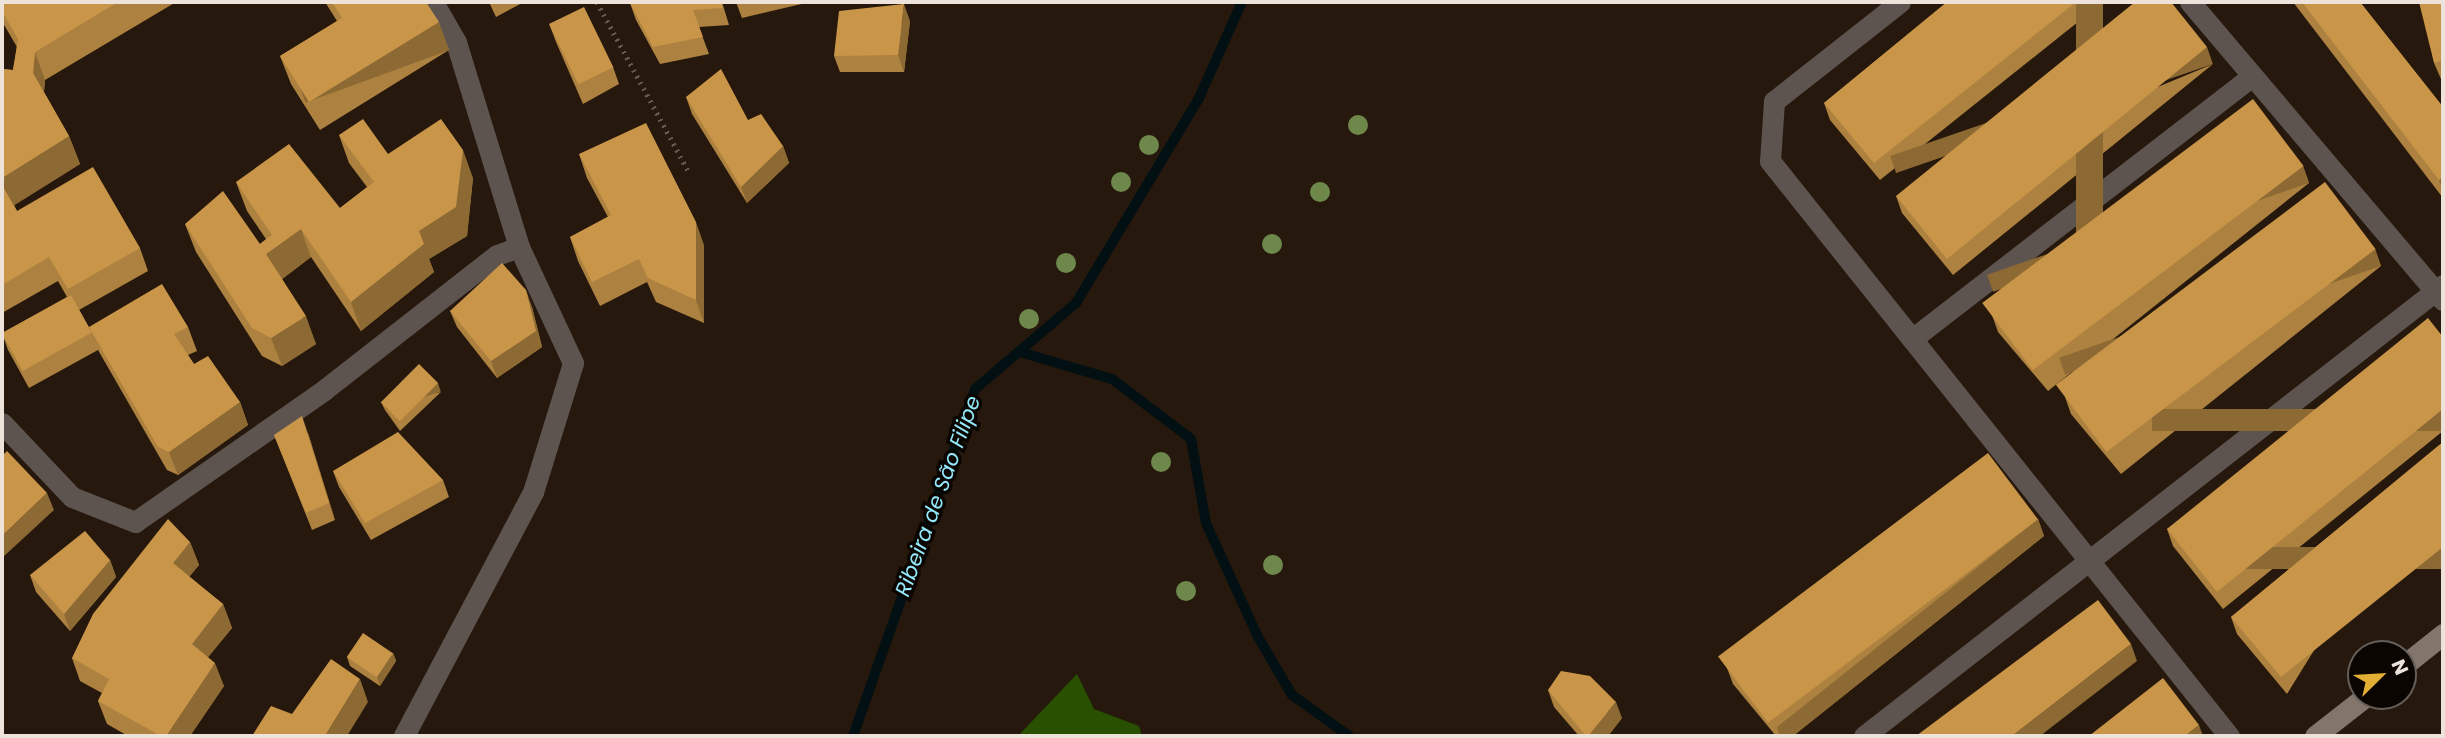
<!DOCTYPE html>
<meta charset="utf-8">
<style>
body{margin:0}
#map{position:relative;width:2445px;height:738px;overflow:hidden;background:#26180c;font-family:Poppins,sans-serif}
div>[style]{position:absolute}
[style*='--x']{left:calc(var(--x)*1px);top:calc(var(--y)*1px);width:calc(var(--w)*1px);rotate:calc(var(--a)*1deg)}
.forest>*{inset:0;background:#285000}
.stream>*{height:10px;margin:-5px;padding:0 5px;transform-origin:5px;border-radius:5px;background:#021013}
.path>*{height:4.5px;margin-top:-2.25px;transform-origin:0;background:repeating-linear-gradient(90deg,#665a4f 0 2px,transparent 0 7px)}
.lane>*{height:21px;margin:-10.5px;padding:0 10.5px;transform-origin:10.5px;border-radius:10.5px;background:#5d544f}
.street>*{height:21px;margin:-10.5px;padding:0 10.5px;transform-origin:10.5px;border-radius:10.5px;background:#5d544f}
.secondary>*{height:21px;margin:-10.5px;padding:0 10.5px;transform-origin:10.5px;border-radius:10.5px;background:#83746c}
.trees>*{width:20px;height:20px;margin:-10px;border-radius:50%;background:#6e884c}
.wall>*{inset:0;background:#ad813f}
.shaded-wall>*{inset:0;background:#8d6933;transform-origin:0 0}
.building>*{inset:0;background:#c99649;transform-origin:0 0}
span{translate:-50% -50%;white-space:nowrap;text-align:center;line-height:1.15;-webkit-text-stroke:7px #0b0502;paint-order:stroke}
.water-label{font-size:21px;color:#94e9fb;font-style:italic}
.frame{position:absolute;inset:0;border:4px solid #ede3db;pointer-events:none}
.north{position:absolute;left:2347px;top:640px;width:70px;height:70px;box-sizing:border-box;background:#0b0502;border:2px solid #655e59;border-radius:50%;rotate:66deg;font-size:19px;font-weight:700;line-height:28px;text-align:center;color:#ede3db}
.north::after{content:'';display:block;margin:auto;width:24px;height:32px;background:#e2af34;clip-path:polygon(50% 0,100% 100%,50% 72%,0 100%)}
</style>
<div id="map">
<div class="forest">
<div style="clip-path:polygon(1077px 674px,1094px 709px,1139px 726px,1142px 736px,1018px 736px)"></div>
</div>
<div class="stream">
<div style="--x:1023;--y:353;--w:93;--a:16.3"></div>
<div style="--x:1112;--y:379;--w:99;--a:37.2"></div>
<div style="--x:1191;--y:439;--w:85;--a:79.9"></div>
<div style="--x:1206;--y:523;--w:125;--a:65.5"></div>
<div style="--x:1258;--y:637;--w:67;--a:59.6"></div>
<div style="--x:1292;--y:695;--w:70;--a:35.7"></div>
<div style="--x:853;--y:736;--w:368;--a:-70.6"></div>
<div style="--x:975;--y:389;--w:133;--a:-40.4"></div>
<div style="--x:1076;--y:303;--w:239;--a:-59"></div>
<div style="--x:1199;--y:98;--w:105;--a:-65.9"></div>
</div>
<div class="path">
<div style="--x:597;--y:2;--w:191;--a:61.6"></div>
</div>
<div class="lane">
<div style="--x:433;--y:2;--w:46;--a:60.1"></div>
<div style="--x:456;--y:42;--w:214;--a:72.9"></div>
<div style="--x:2;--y:423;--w:102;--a:46.6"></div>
<div style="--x:72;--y:497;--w:68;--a:21.6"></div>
<div style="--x:135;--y:522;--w:231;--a:-34.9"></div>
<div style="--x:324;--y:390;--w:219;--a:-38"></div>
<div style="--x:497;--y:255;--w:23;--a:-20"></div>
<div style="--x:519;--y:247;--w:128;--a:65"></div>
<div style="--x:573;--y:363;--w:135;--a:107.2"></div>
<div style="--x:533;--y:492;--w:276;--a:117.9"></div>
</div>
<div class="street">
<div style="--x:1900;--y:2;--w:160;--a:141.8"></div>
<div style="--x:1774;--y:101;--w:60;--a:93.8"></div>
<div style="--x:1770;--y:161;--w:736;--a:51.4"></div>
<div style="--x:2190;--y:2;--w:391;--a:49.7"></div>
<div style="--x:1912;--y:339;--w:430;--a:-37.7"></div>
<div style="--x:1864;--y:736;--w:734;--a:-37.92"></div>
</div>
<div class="secondary">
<div style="--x:2403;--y:666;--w:51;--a:-38.7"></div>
<div style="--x:2315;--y:736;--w:65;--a:-38.1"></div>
</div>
<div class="trees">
<div style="left:1358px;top:125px"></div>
<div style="left:1149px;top:145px"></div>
<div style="left:1121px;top:182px"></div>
<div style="left:1320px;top:192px"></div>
<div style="left:1272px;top:244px"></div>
<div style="left:1066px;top:263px"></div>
<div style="left:1029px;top:319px"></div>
<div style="left:1161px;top:462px"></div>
<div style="left:1273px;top:565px"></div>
<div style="left:1186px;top:591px"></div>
</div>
<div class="wall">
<div style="clip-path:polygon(2px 2px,176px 2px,45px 80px,44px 92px,69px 136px,80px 164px,14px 205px,17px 211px,140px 248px,148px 271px,79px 310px,92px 333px,89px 327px,188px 327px,197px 351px,188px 355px,194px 364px,240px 402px,248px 425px,178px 475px,167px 470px,98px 350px,29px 388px,8px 350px,2px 333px,67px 297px,58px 281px,2px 313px,2px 69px,13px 70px,17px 47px,3px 23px,2px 24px)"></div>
<div style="clip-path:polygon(325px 2px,426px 2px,449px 50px,320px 130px,291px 84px,280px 56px,337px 21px)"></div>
<div style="clip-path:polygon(489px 2px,524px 2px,496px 17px)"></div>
<div style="clip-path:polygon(635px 2px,722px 2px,729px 25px,699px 27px,709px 54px,660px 64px,636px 20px,630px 3px)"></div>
<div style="clip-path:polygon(736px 2px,810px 2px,742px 18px)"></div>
<div style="clip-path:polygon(1947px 2px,2103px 2px,1880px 180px,1830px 120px,1824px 103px)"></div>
<div style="clip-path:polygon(2293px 2px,2360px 2px,2443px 107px,2443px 198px)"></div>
<div style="clip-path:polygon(2443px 2px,2443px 79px,2441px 79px,2434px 63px)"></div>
<div style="clip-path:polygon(910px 21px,904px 72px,840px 72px,834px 56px)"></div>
<div style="clip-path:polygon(550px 26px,613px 67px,619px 84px,583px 104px,556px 42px)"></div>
<div style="clip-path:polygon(2213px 64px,1953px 275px,1902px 213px,1896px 196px)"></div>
<div style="clip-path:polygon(686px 97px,748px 120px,783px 146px,789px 163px,747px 203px,692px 114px)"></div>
<div style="clip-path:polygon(339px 135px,388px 154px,473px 178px,467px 236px,429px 259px,434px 272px,361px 331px,311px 257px,282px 279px,316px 344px,282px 366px,262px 356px,196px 252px,185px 224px,260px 244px,266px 239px,247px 211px,236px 182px,340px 208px,367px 187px,349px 163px)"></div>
<div style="clip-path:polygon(579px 154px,704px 245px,704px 323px,656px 302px,647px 282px,600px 306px,578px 261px,570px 237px,608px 217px,587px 178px)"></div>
<div style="clip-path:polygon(2303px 166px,2309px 183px,2048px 391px,1998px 332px,1992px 315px)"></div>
<div style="clip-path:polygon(2375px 249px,2381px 266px,2121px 474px,2071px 414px,2065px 397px)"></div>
<div style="clip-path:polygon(532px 307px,542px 347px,497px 378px,457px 327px,450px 311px)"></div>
<div style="clip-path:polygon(2443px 337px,2443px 431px,2223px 609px,2173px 546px,2167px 529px)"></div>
<div style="clip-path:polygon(441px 392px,400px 431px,385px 410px,381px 402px)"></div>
<div style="clip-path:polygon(308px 433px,335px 520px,312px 530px,274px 435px)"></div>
<div style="clip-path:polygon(2443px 442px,2287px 694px,2237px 634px,2231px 617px)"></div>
<div style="clip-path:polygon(333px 471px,443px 480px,449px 497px,371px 540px,339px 487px)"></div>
<div style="clip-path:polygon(2038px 519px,2044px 536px,1793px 736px,1776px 736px,1733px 684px,1727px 668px)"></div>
<div style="clip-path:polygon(190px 542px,199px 565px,189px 577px,223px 604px,232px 628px,208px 657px,224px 686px,190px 736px,128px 736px,107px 724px,98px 701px,102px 693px,80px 681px,72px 658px)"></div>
<div style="clip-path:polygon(110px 560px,116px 577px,70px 631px,36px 592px,30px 575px)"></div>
<div style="clip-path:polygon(393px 653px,396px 661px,380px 686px,350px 666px,347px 657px)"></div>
<div style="clip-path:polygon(1548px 690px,1622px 718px,1608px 736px,1579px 736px,1554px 707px)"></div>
</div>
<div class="shaded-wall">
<div style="left:2076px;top:2px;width:27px;height:258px"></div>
<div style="clip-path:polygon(904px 4px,910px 21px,904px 72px,898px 55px)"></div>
<div style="left:439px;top:22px;width:30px;height:153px;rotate:70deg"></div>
<div style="left:2207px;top:47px;width:18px;height:335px;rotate:71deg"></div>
<div style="clip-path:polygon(35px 52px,45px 80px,43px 101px,33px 73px)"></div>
<div style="clip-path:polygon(69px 136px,80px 164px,10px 208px,2px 185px,2px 178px)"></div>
<div style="clip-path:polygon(783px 146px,789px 163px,747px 203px,741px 187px)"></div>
<div style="clip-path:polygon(463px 150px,473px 178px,467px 236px,429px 259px,434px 272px,361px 331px,351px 302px,419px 231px)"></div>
<div style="left:2303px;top:166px;width:18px;height:334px;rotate:71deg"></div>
<div style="clip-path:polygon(2443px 176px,2443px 192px,2439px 180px)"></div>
<div style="clip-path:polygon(696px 222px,704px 245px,704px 323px,696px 300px)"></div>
<div style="clip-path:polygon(301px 229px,311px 257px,277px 283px,266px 254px)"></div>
<div style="left:2375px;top:249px;width:18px;height:334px;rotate:71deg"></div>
<div style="clip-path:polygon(526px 290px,532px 307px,542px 347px,497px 378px,491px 361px)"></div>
<div style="clip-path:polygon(306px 316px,316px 344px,282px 366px,271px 338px)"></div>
<div style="left:438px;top:383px;width:9px;height:57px;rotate:72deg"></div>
<div style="clip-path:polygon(240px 402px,248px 425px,178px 475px,169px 452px)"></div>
<div style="left:2443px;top:409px;width:22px;height:291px;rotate:90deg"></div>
<div style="clip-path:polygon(302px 416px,308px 433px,335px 520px,329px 503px)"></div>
<div style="clip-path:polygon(47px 493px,54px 510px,2px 558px,2px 536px)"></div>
<div style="clip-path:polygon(2038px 519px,2044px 536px,1793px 736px,1780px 736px,1777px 727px)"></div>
<div style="clip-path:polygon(190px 542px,199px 565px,181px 586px,173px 563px)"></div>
<div style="left:2443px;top:547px;width:22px;height:208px;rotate:90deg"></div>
<div style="clip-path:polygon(110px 560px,116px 577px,70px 631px,64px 614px)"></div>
<div style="clip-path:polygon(223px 604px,232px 628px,200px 667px,192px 644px)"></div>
<div style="clip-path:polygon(2131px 644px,2137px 661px,2040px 736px,2012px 736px)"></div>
<div style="clip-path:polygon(393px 653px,396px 661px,380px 686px,377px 677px)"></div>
<div style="clip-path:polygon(215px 663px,224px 686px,190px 736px,166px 736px)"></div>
<div style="clip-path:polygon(360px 679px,368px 702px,347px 736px,325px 736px)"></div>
<div style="clip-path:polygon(1616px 702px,1622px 718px,1608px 736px,1588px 736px)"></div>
<div style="clip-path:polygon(2199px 725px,2203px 736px,2185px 736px)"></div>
</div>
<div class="building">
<div style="clip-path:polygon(2px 2px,118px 2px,35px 52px,33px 73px,69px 136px,2px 178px,2px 69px,13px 70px,18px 39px,2px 11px)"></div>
<div style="clip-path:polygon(332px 2px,426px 2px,439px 22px,309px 102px,280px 56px,342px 18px)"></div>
<div style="clip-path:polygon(635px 2px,721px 2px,723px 8px,693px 10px,703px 37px,653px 47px,630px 3px)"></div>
<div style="clip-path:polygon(1947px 2px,2076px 2px,1874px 163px,1824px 103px)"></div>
<div style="clip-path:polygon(2135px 2px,2171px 2px,2207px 47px,1947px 259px,1896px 196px)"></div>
<div style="clip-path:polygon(2302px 2px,2360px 2px,2443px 107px,2443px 176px,2439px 180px)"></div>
<div style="clip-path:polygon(2419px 2px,2443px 2px,2443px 60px,2434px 63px)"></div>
<div style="clip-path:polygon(904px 4px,898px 55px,834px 56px,839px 11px)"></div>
<div style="left:584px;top:7px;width:67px;height:39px;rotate:64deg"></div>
<div style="clip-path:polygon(721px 69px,748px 120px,761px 114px,783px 146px,741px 187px,686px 97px)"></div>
<div style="left:2253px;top:99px;width:84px;height:339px;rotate:53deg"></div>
<div style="clip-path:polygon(363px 119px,388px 154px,441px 119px,463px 150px,456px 207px,419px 231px,424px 244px,351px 302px,301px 229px,266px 254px,306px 316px,271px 338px,252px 328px,185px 224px,223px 191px,260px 244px,272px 235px,236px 182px,289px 144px,340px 208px,374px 182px,339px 135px)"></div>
<div style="clip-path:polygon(646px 123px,696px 222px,696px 300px,648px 278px,639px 259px,592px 282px,570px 237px,611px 215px,579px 154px)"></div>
<div style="clip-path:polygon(93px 167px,140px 248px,68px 289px,49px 257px,2px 285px,2px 185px,17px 211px)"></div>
<div style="left:2325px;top:182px;width:84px;height:337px;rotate:53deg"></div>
<div style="clip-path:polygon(502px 263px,526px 290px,536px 331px,491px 361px,450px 311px)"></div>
<div style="clip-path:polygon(162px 284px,188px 327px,174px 334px,194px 364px,208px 356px,240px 402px,169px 452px,158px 447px,89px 327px)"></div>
<div style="left:71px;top:295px;width:43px;height:79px;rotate:61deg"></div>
<div style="clip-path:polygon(2428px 318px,2443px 337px,2443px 409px,2217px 592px,2167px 529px)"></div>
<div style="left:419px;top:364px;width:27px;height:54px;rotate:45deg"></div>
<div style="clip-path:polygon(302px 416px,329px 503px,306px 513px,274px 435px)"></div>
<div style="clip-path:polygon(398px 432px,443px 480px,365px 523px,333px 471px)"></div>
<div style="clip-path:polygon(2443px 442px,2443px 547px,2281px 677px,2231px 617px)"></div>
<div style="clip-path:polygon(7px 451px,47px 493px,2px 536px,2px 456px)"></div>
<div style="left:1988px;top:453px;width:83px;height:338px;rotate:53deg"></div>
<div style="clip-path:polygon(168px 519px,190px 542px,173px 563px,223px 604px,192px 644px,215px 663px,166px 736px,161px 736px,98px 701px,109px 679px,72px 658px,93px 614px)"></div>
<div style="clip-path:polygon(85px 531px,110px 560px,64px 614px,30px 575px)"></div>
<div style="clip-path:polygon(2098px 600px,2131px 644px,2012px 736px,1916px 736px)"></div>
<div style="left:363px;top:633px;width:36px;height:29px;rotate:34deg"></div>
<div style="clip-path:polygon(331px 659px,360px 679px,325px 736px,252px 736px,271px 706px,292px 714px)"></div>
<div style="clip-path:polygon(1561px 671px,1590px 676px,1616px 702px,1588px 736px,1586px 736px,1548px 690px)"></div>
<div style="clip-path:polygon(2163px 678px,2199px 725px,2185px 736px,2089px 736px)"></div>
</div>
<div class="water-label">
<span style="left:938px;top:496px;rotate:-70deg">Ribeira de São Filipe</span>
</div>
<div class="frame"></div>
<div class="north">N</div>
</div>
